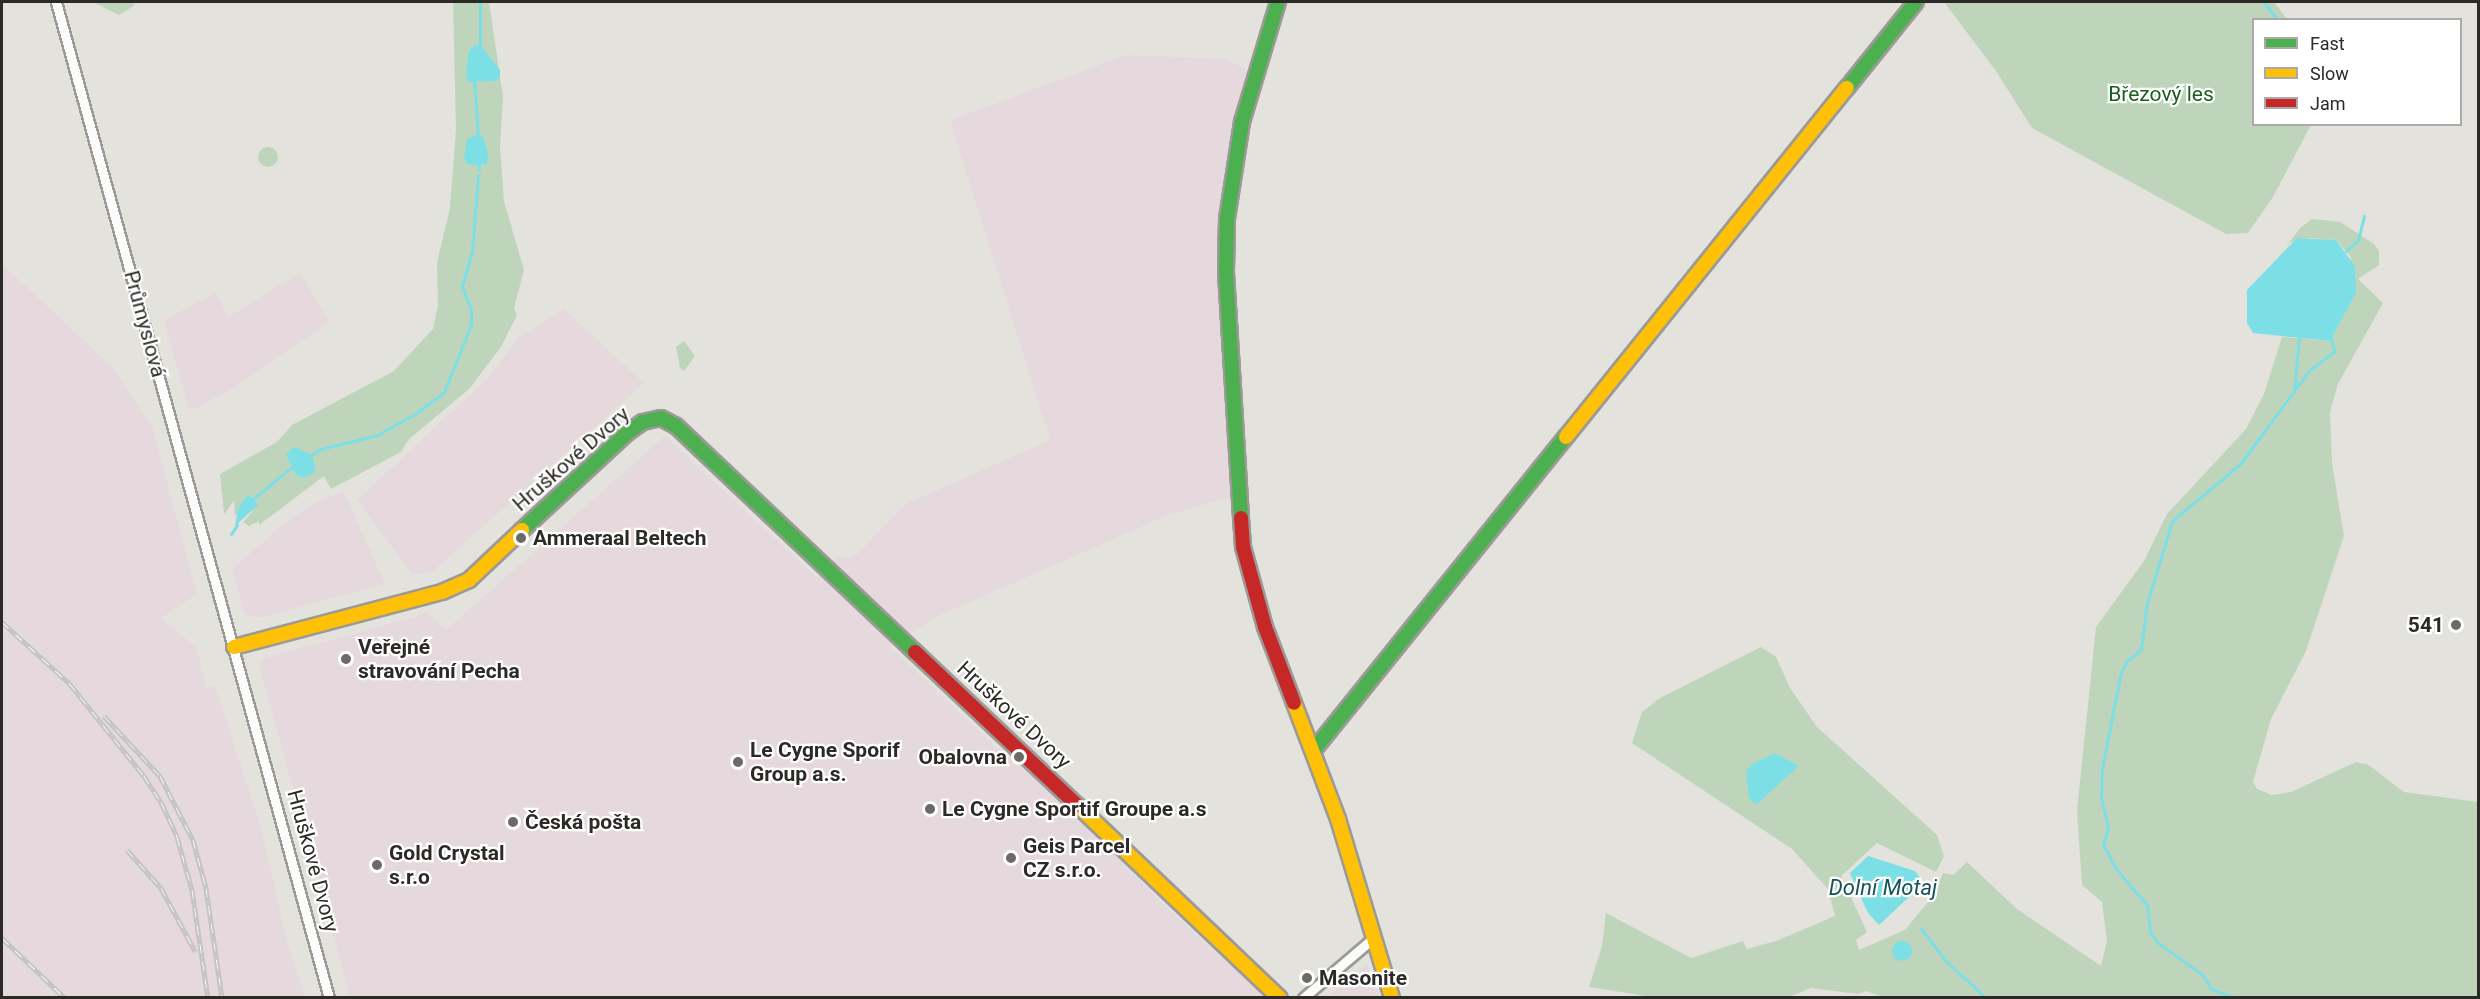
<!DOCTYPE html>
<meta charset="utf-8">
<style>
body{margin:0}
#map{position:relative;width:2480px;height:999px;overflow:hidden;background:#e3e2dc;font-family:Roboto,sans-serif}
div>[style]{position:absolute}
[style*='--x']{left:calc(var(--x)*1px);top:calc(var(--y)*1px);width:calc(var(--w)*1px);rotate:calc(var(--a)*1deg)}
.industrial>*{inset:0;background:#e6d9de}
.green>*{inset:0;background:#bfd5bb}
.round{border-radius:50%}
.water>*{inset:0;background:#7cdfe6}
.stream>*{height:3px;margin:-1.5px;padding:0 1.5px;transform-origin:1.5px;border-radius:1.5px;background:#7cdfe6}
.roads{filter:drop-shadow(2px 0 #9c9a96) drop-shadow(-2px 0 #9c9a96) drop-shadow(0 2px #9c9a96) drop-shadow(0 -2px #9c9a96)}
.street>*{height:9px;margin:-4.5px;padding:0 4.5px;transform-origin:4.5px;border-radius:4.5px;background:#fbfbfa}
.fast>*{height:14px;margin:-7px;padding:0 7px;transform-origin:7px;border-radius:7px;background:#4caf50}
.slow>*{height:14px;margin:-7px;padding:0 7px;transform-origin:7px;border-radius:7px;background:#ffc107}
.jam>*{height:14px;margin:-7px;padding:0 7px;transform-origin:7px;border-radius:7px;background:#c62828}
.rail>*{height:5px;margin-top:-2.5px;transform-origin:0;background:repeating-linear-gradient(90deg,#fff 0 9px,#c4c4c2 0 18px);box-sizing:border-box;border-block:2px solid #c4c4c2}
.dots>*{width:16px;height:16px;translate:-50% -50%;box-sizing:border-box;border:3px solid #fff;border-radius:50%}
span{translate:-50% -50%;white-space:nowrap;text-align:center;line-height:1.15;-webkit-text-stroke:4.5px #fff;paint-order:stroke}
.park-label{font-size:21px;color:#185e1d}
.street-label{font-size:21px;color:#2b2a26}
.poi-label{font-size:21px;color:#2b2a26;font-weight:700}
.left{translate:0 -50%;text-align:left}
.right{translate:-100% -50%;text-align:right}
.water-label{font-size:22px;color:#165358;font-style:italic}
.frame{position:absolute;inset:0;border:3px solid #2b2a26;pointer-events:none}
.legend{position:absolute;left:2252px;top:18px;width:210px;height:108px;box-sizing:border-box;background:#fff;border:2px solid #aaaaa8;margin:0;padding:8px 10px;list-style:none;font-size:18px;color:#2b2a26}
.legend li{display:flex;align-items:center;gap:12px;height:30px}
.legend b{width:30px;border:2px solid #aaaaa8}
</style>
<div id="map">
<div class="industrial">
<div style="clip-path:polygon(1126px 55px,1226px 59px,1247px 70px,1225px 170px,1218px 251px,1231px 497px,1168px 515px,936px 617px,890px 647px,996px 747px,1045px 784px,1166px 907px,1265px 997px,350px 997px,259px 665px,264px 658px,422px 615px,425px 610px,446px 630px,665px 436px,817px 578px,839px 557px,850px 558px,859px 553px,904px 505px,1050px 440px,951px 124px,954px 119px)"></div>
<div style="clip-path:polygon(2px 264px,112px 367px,153px 429px,197px 594px,161px 618px,197px 648px,206px 687px,215px 686px,260px 823px,287px 941px,305px 997px,2px 997px)"></div>
<div style="clip-path:polygon(300px 273px,328px 319px,326px 324px,232px 389px,192px 410px,188px 408px,164px 320px,216px 293px,228px 317px)"></div>
<div style="clip-path:polygon(564px 309px,644px 383px,432px 572px,413px 575px,357px 500px,489px 377px,518px 338px)"></div>
<div style="clip-path:polygon(344px 492px,385px 584px,259px 618px,245px 615px,232px 569px,285px 523px,316px 502px)"></div>
<div style="clip-path:polygon(1367px 965px,1380px 997px,1327px 997px)"></div>
</div>
<div class="green">
<div style="clip-path:polygon(93px 2px,132px 2px,135px 5px,119px 15px)"></div>
<div style="clip-path:polygon(453px 2px,489px 2px,503px 97px,500px 147px,504px 201px,524px 270px,514px 308px,517px 315px,501px 347px,469px 389px,408px 440px,401px 452px,331px 489px,324px 476px,259px 525px,259px 521px,249px 526px,243px 522px,253px 511px,248px 495px,235px 516px,234px 501px,224px 514px,220px 474px,277px 442px,292px 425px,394px 371px,433px 329px,438px 306px,437px 263px,450px 208px,456px 129px)"></div>
<div style="clip-path:polygon(1944px 2px,2274px 2px,2287px 19px,2254px 20px,2254px 124px,2311px 125px,2273px 197px,2248px 233px,2226px 234px,2032px 128px,1996px 71px)"></div>
<div class="round" style="left:258px;top:147px;width:20px;height:20px"></div>
<div style="clip-path:polygon(2312px 219px,2340px 222px,2374px 244px,2379px 251px,2379px 265px,2358px 279px,2383px 303px,2338px 384px,2330px 412px,2332px 463px,2344px 536px,2306px 651px,2271px 719px,2253px 782px,2257px 789px,2272px 795px,2291px 792px,2356px 762px,2367px 764px,2404px 792px,2478px 802px,2478px 997px,1886px 998px,1866px 991px,1858px 994px,1811px 988px,1789px 997px,1659px 998px,1589px 987px,1602px 946px,1606px 913px,1691px 958px,1743px 941px,1747px 949px,1776px 941px,1835px 916px,1828px 889px,1792px 849px,1632px 743px,1642px 712px,1660px 698px,1761px 647px,1776px 657px,1790px 688px,1817px 727px,1937px 835px,1944px 856px,1936px 872px,1877px 843px,1841px 876px,1867px 932px,1856px 940px,1859px 950px,1905px 930px,1936px 892px,1943px 873px,1953px 875px,1967px 862px,2017px 909px,2101px 966px,2107px 941px,2102px 902px,2082px 885px,2077px 811px,2096px 627px,2144px 561px,2167px 514px,2246px 429px,2264px 394px,2282px 337px,2329px 341px,2341px 319px,2351px 257px,2336px 240px,2310px 238px,2291px 242px,2286px 247px,2300px 228px)"></div>
<div style="clip-path:polygon(684px 341px,695px 356px,684px 371px,680px 368px,676px 347px)"></div>
</div>
<div class="water">
<div style="clip-path:polygon(480px 44px,500px 70px,500px 77px,495px 81px,469px 82px,466px 78px,468px 54px,472px 47px)"></div>
<div style="clip-path:polygon(477px 134px,483px 136px,488px 153px,487px 164px,478px 165px,467px 164px,464px 158px,467px 140px)"></div>
<div style="clip-path:polygon(2297px 238px,2336px 240px,2355px 266px,2356px 293px,2330px 341px,2253px 333px,2247px 323px,2247px 290px)"></div>
<div style="clip-path:polygon(294px 447px,312px 455px,316px 471px,304px 478px,296px 475px,286px 454px)"></div>
<div style="clip-path:polygon(248px 494px,258px 505px,235px 526px,238px 508px)"></div>
<div style="clip-path:polygon(1775px 753px,1799px 766px,1756px 805px,1749px 798px,1746px 771px,1752px 764px)"></div>
<div style="clip-path:polygon(1868px 856px,1915px 871px,1924px 883px,1879px 925px,1868px 913px,1850px 873px)"></div>
<div class="round" style="left:1892px;top:941px;width:20px;height:20px"></div>
</div>
<div class="stream">
<div style="--x:2264;--y:2;--w:22;--a:54"></div>
<div style="--x:480;--y:48;--w:46;--a:-90"></div>
<div style="--x:474;--y:81;--w:56;--a:85.9"></div>
<div style="--x:478;--y:161;--w:9;--a:84"></div>
<div style="--x:2346;--y:251;--w:16;--a:-43"></div>
<div style="--x:2358;--y:240;--w:25;--a:-76"></div>
<div style="--x:2295;--y:389;--w:24;--a:-52"></div>
<div style="--x:2310;--y:370;--w:31;--a:-38"></div>
<div style="--x:2334;--y:351;--w:14;--a:-102"></div>
<div style="--x:310;--y:456;--w:12;--a:-35"></div>
<div style="--x:320;--y:449;--w:59;--a:-13.8"></div>
<div style="--x:377;--y:435;--w:43;--a:-28.9"></div>
<div style="--x:415;--y:414;--w:36;--a:-37"></div>
<div style="--x:444;--y:392;--w:72;--a:-68.1"></div>
<div style="--x:471;--y:325;--w:15;--a:-90"></div>
<div style="--x:471;--y:310;--w:26;--a:-111"></div>
<div style="--x:462;--y:286;--w:35;--a:-74"></div>
<div style="--x:472;--y:252;--w:77;--a:-85.5"></div>
<div style="--x:253;--y:499;--w:53;--a:-39.7"></div>
<div style="--x:231;--y:534;--w:11;--a:-56"></div>
<div style="--x:1921;--y:929;--w:42;--a:51.8"></div>
<div style="--x:1947;--y:962;--w:53;--a:42.7"></div>
<div style="--x:2235;--y:998;--w:26;--a:-159"></div>
<div style="--x:2211;--y:989;--w:16;--a:-120"></div>
<div style="--x:2203;--y:975;--w:55;--a:-144.6"></div>
<div style="--x:2158;--y:943;--w:14;--a:-126"></div>
<div style="--x:2150;--y:932;--w:27;--a:-96"></div>
<div style="--x:2147;--y:905;--w:48;--a:-130.7"></div>
<div style="--x:2116;--y:869;--w:27;--a:-118"></div>
<div style="--x:2103;--y:845;--w:18;--a:-74"></div>
<div style="--x:2108;--y:828;--w:31;--a:-103"></div>
<div style="--x:2101;--y:798;--w:29;--a:-88"></div>
<div style="--x:2102;--y:769;--w:95;--a:-79"></div>
<div style="--x:2120;--y:676;--w:15;--a:-67"></div>
<div style="--x:2126;--y:662;--w:20;--a:-41"></div>
<div style="--x:2141;--y:649;--w:46;--a:-82.6"></div>
<div style="--x:2147;--y:603;--w:86;--a:-73"></div>
<div style="--x:2172;--y:521;--w:89;--a:-40"></div>
<div style="--x:2240;--y:464;--w:91;--a:-53.5"></div>
<div style="--x:2294;--y:391;--w:54;--a:-84.7"></div>
</div>
<div class="roads">
<div class="street">
<div style="--x:56;--y:2;--w:1033;--a:74.67"></div>
<div style="--x:1303;--y:998;--w:91;--a:-40.5"></div>
</div>
<div class="fast">
<div style="--x:1847;--y:88;--w:110;--a:-51.3"></div>
<div style="--x:1241;--y:518;--w:247;--a:-93.5"></div>
<div style="--x:1226;--y:271;--w:52;--a:-88.9"></div>
<div style="--x:1227;--y:219;--w:98;--a:-81.2"></div>
<div style="--x:1242;--y:122;--w:125;--a:-73.3"></div>
<div style="--x:522;--y:530;--w:143;--a:-42.7"></div>
<div style="--x:627;--y:433;--w:19;--a:-35"></div>
<div style="--x:643;--y:422;--w:18;--a:-13"></div>
<div style="--x:661;--y:418;--w:17;--a:28"></div>
<div style="--x:676;--y:426;--w:329;--a:43.4"></div>
<div style="--x:1314;--y:750;--w:402;--a:-51.2"></div>
</div>
<div class="slow">
<div style="--x:1566;--y:437;--w:448;--a:-51.2"></div>
<div style="--x:234;--y:647;--w:215;--a:-14.8"></div>
<div style="--x:442;--y:592;--w:30;--a:-24"></div>
<div style="--x:469;--y:580;--w:73;--a:-43.3"></div>
<div style="--x:1294;--y:703;--w:124;--a:69.2"></div>
<div style="--x:1338;--y:819;--w:187;--a:73.2"></div>
<div style="--x:1077;--y:805;--w:280;--a:43.6"></div>
</div>
<div class="jam">
<div style="--x:1241;--y:518;--w:29;--a:86"></div>
<div style="--x:1243;--y:547;--w:83;--a:74.6"></div>
<div style="--x:1265;--y:627;--w:81;--a:69.1"></div>
<div style="--x:915;--y:652;--w:223;--a:43.4"></div>
</div>
</div>
<div class="rail">
<div style="--x:2;--y:622;--w:91;--a:42.3"></div>
<div style="--x:69;--y:683;--w:119;--a:51.1"></div>
<div style="--x:144;--y:776;--w:31;--a:57"></div>
<div style="--x:161;--y:802;--w:38;--a:65"></div>
<div style="--x:177;--y:837;--w:55;--a:74.2"></div>
<div style="--x:192;--y:890;--w:109;--a:81.6"></div>
<div style="--x:104;--y:716;--w:82;--a:47"></div>
<div style="--x:160;--y:776;--w:72;--a:62.7"></div>
<div style="--x:193;--y:840;--w:50;--a:74.8"></div>
<div style="--x:206;--y:888;--w:111;--a:81.7"></div>
<div style="--x:127;--y:850;--w:51;--a:48.2"></div>
<div style="--x:161;--y:888;--w:72;--a:61.6"></div>
<div style="--x:2;--y:938;--w:87;--a:43.6"></div>
</div>
<div class="dots">
<div style="left:521px;top:538px;background:#6b6a66"></div>
<div style="left:2456px;top:625px;background:#6b6a66"></div>
<div style="left:346px;top:659px;background:#6b6a66"></div>
<div style="left:1019px;top:757px;background:#6b6a66"></div>
<div style="left:738px;top:762px;background:#6b6a66"></div>
<div style="left:930px;top:809px;background:#6b6a66"></div>
<div style="left:513px;top:822px;background:#6b6a66"></div>
<div style="left:1011px;top:858px;background:#6b6a66"></div>
<div style="left:377px;top:865px;background:#6b6a66"></div>
<div style="left:1307px;top:978px;background:#6b6a66"></div>
</div>
<div class="park-label">
<span style="left:2161px;top:94px">Březový les</span>
</div>
<div class="street-label">
<span style="left:145px;top:324px;rotate:75deg">Průmyslová</span>
<span style="left:571px;top:459px;rotate:-41deg">Hruškové Dvory</span>
<span style="left:1014px;top:715px;rotate:43deg">Hruškové Dvory</span>
<span style="left:313px;top:861px;rotate:75deg">Hruškové Dvory</span>
</div>
<div class="poi-label">
<span class="left" style="left:533px;top:538px">Ammeraal Beltech</span>
<span class="right" style="left:2444px;top:625px">541</span>
<span class="left" style="left:358px;top:659px">Veřejné<br>stravování Pecha</span>
<span class="left" style="left:750px;top:762px">Le Cygne Sporif<br>Group a.s.</span>
<span class="right" style="left:1007px;top:757px">Obalovna</span>
<span class="left" style="left:942px;top:809px">Le Cygne Sportif Groupe a.s</span>
<span class="left" style="left:525px;top:822px">Česká pošta</span>
<span class="left" style="left:1023px;top:858px">Geis Parcel<br>CZ s.r.o.</span>
<span class="left" style="left:389px;top:865px">Gold Crystal<br>s.r.o</span>
<span class="left" style="left:1319px;top:978px">Masonite</span>
</div>
<div class="water-label">
<span style="left:1883px;top:888px">Dolní Motaj</span>
</div>
<div class="frame"></div>
<ul class="legend">
<li><b style="height:8px;background:#4caf50"></b>Fast</li>
<li><b style="height:8px;background:#ffc107"></b>Slow</li>
<li><b style="height:8px;background:#c62828"></b>Jam</li>
</ul>
</div>
